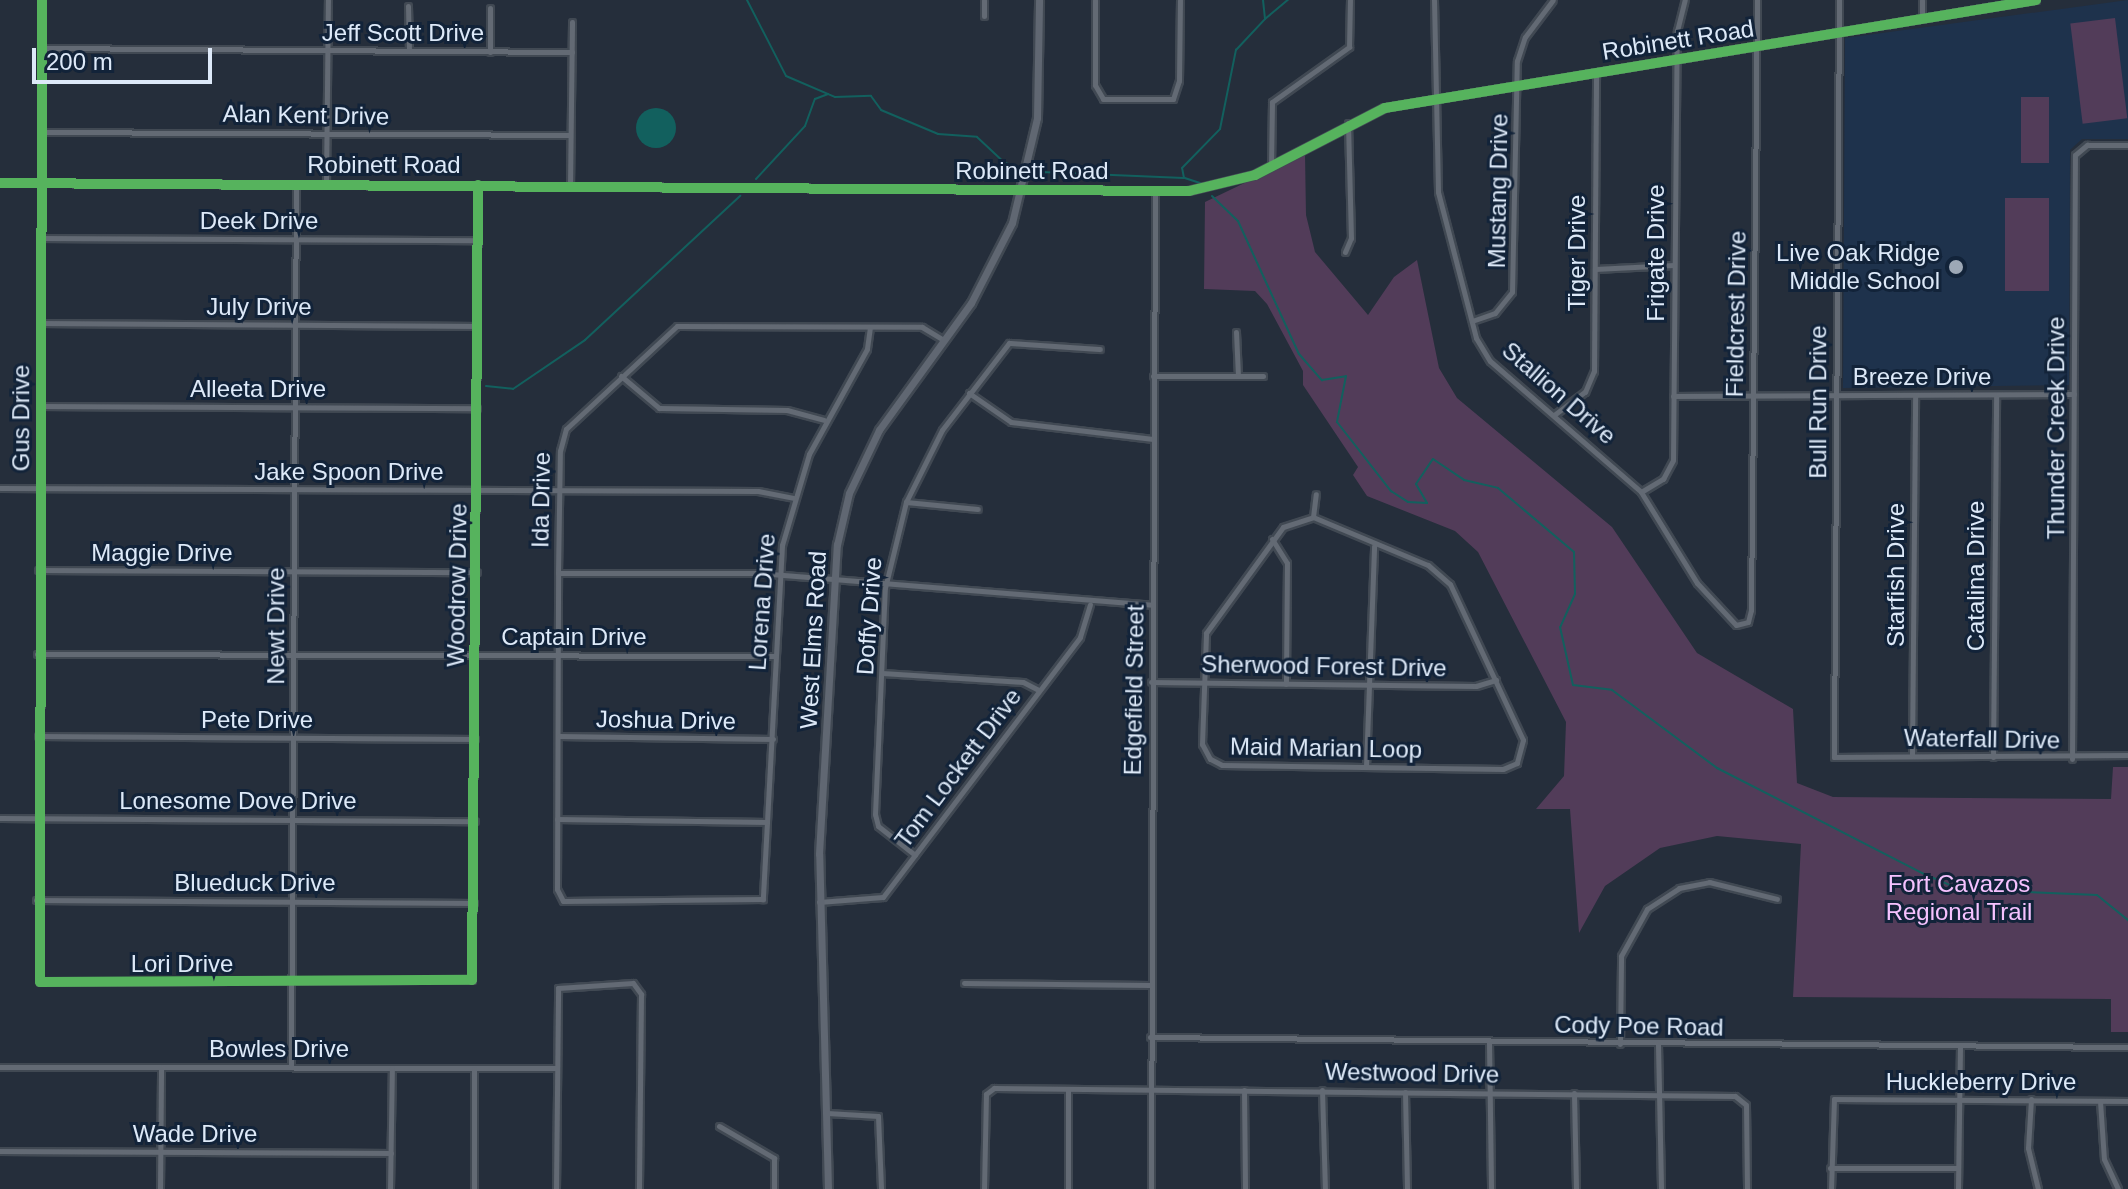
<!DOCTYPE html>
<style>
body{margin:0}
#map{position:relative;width:2128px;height:1189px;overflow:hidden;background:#252e3b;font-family:Helvetica,sans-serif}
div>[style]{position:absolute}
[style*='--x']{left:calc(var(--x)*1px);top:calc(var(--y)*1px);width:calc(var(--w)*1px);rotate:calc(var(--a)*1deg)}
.built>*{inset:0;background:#1e324c}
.green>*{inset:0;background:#523c59;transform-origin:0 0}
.water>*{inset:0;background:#12605e}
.round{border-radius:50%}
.stream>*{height:2px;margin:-1px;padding:0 1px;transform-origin:1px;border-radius:1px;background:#12605e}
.roads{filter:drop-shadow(2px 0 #414953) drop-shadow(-2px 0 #414953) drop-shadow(0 2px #414953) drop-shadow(0 -2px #414953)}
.minor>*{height:5px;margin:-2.5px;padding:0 2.5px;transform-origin:2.5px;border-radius:2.5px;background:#636a74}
.tertiary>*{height:6px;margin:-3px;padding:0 3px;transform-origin:3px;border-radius:3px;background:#636a74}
.secondary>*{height:7px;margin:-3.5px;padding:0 3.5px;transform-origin:3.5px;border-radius:3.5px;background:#606772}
.cycleway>*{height:10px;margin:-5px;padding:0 5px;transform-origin:5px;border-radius:5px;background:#56b35d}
.dots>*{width:22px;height:22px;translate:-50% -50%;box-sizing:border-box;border:4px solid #122339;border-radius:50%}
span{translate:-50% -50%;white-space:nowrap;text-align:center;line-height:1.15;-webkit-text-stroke:6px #122339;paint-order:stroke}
.street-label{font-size:24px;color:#dde9f8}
.poi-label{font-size:24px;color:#dde9f8}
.right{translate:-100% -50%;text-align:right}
.park-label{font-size:24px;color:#f6c2ff}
.scale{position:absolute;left:32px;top:48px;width:180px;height:36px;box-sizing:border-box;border:4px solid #dde9f8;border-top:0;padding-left:10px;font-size:24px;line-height:28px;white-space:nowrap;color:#dde9f8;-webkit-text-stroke:6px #122339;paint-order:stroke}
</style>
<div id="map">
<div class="built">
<div style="clip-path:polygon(2128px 0,2128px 139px,2082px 139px,2070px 150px,2069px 385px,1843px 388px,1845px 38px)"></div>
</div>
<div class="green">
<div style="left:2115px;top:18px;width:101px;height:45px;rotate:83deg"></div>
<div style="left:2021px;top:97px;width:28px;height:66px"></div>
<div style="clip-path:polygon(1305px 154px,1306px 215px,1315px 252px,1368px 315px,1394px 277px,1417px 260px,1439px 368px,1457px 398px,1612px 527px,1697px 653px,1793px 709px,1797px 783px,1833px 797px,2111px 799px,2113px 767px,2128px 767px,2128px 1032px,2111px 1032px,2111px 999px,1793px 997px,1801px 844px,1717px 836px,1660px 848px,1605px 886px,1579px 933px,1570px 809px,1536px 809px,1564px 776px,1566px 722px,1478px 552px,1455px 531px,1367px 496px,1353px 475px,1358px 467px,1303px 385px,1303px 371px,1267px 304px,1255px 291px,1204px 289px,1205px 202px)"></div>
<div style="left:2005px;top:198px;width:44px;height:93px"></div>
</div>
<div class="water">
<div class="round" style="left:636px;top:108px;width:40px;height:40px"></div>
</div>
<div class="stream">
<div style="--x:747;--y:0;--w:85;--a:62.8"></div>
<div style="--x:786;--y:76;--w:53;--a:23.2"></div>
<div style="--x:835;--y:97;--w:36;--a:-2"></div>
<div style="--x:871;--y:96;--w:17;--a:54"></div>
<div style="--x:881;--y:110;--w:62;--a:22.8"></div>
<div style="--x:938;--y:134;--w:39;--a:4"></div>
<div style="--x:977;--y:137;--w:38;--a:43"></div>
<div style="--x:1005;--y:163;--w:15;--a:16"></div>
<div style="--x:1265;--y:19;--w:30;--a:-40"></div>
<div style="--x:1041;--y:172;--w:143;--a:2.4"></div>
<div style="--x:756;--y:179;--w:72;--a:-47.2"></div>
<div style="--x:805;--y:126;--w:29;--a:-70"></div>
<div style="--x:815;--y:99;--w:14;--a:-21"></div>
<div style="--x:1203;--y:184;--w:20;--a:-162"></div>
<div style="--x:1184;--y:178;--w:10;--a:-101"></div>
<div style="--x:1182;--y:168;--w:54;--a:-45.7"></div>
<div style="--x:1220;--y:129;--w:81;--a:-78.6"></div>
<div style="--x:1236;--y:50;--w:42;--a:-46.9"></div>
<div style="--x:1265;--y:19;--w:19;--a:-96"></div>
<div style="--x:1212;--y:196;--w:36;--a:44"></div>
<div style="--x:1238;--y:221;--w:146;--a:65.4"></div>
<div style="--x:1299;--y:354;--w:35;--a:49"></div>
<div style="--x:1322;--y:380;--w:24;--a:-9"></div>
<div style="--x:1346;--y:376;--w:47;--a:101.1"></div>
<div style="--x:1337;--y:422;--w:88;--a:52"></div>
<div style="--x:1391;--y:491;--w:20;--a:33"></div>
<div style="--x:1408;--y:502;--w:19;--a:3"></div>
<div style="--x:1427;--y:503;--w:22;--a:-120"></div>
<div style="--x:1416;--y:484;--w:30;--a:-56"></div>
<div style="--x:1433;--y:459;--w:37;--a:34"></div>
<div style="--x:1464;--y:480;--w:35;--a:13"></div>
<div style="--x:1498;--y:488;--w:99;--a:40.1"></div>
<div style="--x:1574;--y:552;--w:42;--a:88.6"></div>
<div style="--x:1575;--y:594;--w:36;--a:114"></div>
<div style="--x:1560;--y:627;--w:59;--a:77.4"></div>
<div style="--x:1573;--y:685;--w:39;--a:7"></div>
<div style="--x:1612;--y:690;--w:131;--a:36.6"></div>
<div style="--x:1717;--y:768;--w:230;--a:27.1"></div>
<div style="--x:1922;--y:873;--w:40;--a:23.4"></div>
<div style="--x:1959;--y:889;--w:138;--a:2.5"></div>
<div style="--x:2097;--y:895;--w:40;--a:39"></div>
<div style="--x:486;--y:386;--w:27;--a:6"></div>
<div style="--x:513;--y:389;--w:87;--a:-34.2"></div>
<div style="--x:585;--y:340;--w:212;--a:-42.9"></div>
</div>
<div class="roads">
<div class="minor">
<div style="--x:42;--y:0;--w:982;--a:90.12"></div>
<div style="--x:40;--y:982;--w:432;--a:-0.3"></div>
<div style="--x:472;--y:980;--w:795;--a:-89.57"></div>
<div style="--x:1095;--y:0;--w:85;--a:90"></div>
<div style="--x:1095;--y:85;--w:16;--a:60"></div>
<div style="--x:1103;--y:99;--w:70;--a:0"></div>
<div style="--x:1173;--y:99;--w:19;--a:-72"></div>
<div style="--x:1179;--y:81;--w:81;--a:-89.3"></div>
<div style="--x:1434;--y:0;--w:192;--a:88.8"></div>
<div style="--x:1438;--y:192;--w:151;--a:75.4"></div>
<div style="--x:1476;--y:338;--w:27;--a:59"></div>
<div style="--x:1490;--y:361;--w:200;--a:40.9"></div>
<div style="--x:1641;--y:492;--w:107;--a:58.4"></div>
<div style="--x:1697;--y:583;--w:57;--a:47.1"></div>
<div style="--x:1736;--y:625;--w:12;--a:-14"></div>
<div style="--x:1748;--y:622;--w:12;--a:-76"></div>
<div style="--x:1751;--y:610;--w:610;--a:-89.44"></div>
<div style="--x:1839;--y:0;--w:757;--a:90.38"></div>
<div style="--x:1834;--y:757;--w:294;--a:-0.4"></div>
<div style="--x:408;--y:6;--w:45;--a:88.7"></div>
<div style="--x:490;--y:8;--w:44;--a:90"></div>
<div style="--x:984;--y:16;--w:16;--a:-90"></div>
<div style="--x:1922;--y:19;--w:19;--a:-90"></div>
<div style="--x:41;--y:48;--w:531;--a:0.43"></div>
<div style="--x:41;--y:132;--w:529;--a:0.32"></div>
<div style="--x:1271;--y:166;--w:64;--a:-89.1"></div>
<div style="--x:1272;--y:102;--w:95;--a:-35.5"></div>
<div style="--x:1349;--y:47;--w:47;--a:-88.8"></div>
<div style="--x:326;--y:185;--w:185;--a:-89.4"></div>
<div style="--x:570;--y:187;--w:165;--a:-89.3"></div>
<div style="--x:40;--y:238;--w:438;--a:0.3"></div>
<div style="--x:1345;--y:252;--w:15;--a:-67"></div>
<div style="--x:1351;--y:238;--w:115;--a:-91.5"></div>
<div style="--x:1595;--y:269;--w:79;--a:-2.9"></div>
<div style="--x:1472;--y:321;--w:24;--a:-19"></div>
<div style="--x:1495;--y:313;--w:27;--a:-51"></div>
<div style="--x:1512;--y:292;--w:231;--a:-88.8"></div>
<div style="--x:1517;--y:61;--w:25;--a:-72"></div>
<div style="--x:1525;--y:37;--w:46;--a:-52.9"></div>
<div style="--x:40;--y:323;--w:437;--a:0.4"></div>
<div style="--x:870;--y:327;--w:22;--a:98"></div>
<div style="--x:867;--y:349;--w:120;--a:118.9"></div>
<div style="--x:809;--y:454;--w:95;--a:106.5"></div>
<div style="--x:782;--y:545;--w:355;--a:93.1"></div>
<div style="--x:763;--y:899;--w:200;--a:179.4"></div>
<div style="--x:563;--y:901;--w:13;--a:-117"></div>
<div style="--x:557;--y:889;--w:316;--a:-89.8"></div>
<div style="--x:558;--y:573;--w:122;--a:-89.1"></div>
<div style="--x:560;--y:451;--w:23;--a:-75"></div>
<div style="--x:566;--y:429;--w:151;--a:-42.9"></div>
<div style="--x:677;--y:326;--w:245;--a:0.2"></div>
<div style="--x:922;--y:327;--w:23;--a:31"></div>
<div style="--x:1236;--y:332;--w:44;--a:87.4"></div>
<div style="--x:621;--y:376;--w:50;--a:40.1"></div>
<div style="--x:659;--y:408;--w:128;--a:0.9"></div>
<div style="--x:787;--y:410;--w:38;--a:15"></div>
<div style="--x:1153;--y:376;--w:110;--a:0"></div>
<div style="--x:969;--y:393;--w:51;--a:34.6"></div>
<div style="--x:1011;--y:422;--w:143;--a:6.8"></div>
<div style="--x:1673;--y:396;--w:401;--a:-0.3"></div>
<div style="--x:40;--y:406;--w:437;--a:0.3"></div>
<div style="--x:1554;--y:415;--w:39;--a:-37"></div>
<div style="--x:1585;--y:392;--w:23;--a:-67"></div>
<div style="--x:1594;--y:371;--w:297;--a:-89.6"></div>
<div style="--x:0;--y:488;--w:758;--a:0.23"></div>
<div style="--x:758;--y:491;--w:36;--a:11"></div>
<div style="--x:1641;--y:492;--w:26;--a:-31"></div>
<div style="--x:1663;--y:479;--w:21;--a:-62"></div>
<div style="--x:1673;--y:460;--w:429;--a:-89.5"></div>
<div style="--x:1677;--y:31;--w:32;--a:-76"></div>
<div style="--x:906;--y:502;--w:72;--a:5.6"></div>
<div style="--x:1313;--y:517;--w:125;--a:22.7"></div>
<div style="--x:1428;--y:565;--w:29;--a:41"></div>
<div style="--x:1450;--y:584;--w:172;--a:64.9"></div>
<div style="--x:1523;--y:740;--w:24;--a:105"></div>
<div style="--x:1517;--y:763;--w:15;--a:157"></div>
<div style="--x:1503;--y:769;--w:281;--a:-179.2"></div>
<div style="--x:1222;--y:765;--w:13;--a:-153"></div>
<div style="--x:1210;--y:759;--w:17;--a:-118"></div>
<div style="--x:1202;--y:744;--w:111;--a:-87.9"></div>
<div style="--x:1206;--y:633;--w:131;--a:-54"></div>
<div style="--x:1283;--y:527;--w:32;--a:-18"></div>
<div style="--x:1313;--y:517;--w:23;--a:-83"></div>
<div style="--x:1272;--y:539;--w:28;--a:58"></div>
<div style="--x:1287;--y:563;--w:121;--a:90.5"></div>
<div style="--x:38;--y:570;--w:439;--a:0.3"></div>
<div style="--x:558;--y:573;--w:200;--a:0"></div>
<div style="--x:758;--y:573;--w:396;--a:4.6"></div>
<div style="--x:37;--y:654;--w:738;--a:0.16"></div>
<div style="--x:882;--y:673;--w:141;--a:3.7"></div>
<div style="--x:1023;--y:682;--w:18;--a:27"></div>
<div style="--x:1151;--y:682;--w:325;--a:0.7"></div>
<div style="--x:1476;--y:686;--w:21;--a:-17"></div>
<div style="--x:38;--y:736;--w:437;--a:0.4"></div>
<div style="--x:559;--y:736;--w:214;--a:0.8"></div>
<div style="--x:1912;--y:756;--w:361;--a:-89.5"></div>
<div style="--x:1993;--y:757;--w:362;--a:-89.5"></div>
<div style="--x:2072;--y:759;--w:604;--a:-89.72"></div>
<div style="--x:2075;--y:155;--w:16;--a:-40"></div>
<div style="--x:2087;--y:145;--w:41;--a:0"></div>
<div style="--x:1366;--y:767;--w:221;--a:-87.9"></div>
<div style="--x:0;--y:818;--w:475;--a:0.4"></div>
<div style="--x:557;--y:819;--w:210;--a:0.8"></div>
<div style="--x:915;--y:855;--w:47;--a:-141.9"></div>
<div style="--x:878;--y:826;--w:12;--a:-104"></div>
<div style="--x:875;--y:814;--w:226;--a:-87.5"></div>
<div style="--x:885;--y:588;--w:89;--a:-76.3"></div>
<div style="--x:906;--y:502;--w:80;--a:-63.4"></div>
<div style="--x:942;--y:430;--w:110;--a:-52.4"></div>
<div style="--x:1009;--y:343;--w:91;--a:3.8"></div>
<div style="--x:36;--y:900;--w:438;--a:0.4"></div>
<div style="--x:819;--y:902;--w:64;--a:-4.5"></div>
<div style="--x:883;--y:897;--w:326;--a:-52.8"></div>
<div style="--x:1080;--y:637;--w:34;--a:-73"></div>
<div style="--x:964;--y:983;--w:186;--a:0.6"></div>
<div style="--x:1150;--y:1037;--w:978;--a:0.59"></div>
<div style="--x:1489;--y:1042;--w:147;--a:89.2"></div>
<div style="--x:1620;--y:1044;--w:88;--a:-89.3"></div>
<div style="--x:1621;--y:956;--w:54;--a:-61"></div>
<div style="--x:1647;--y:909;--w:38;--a:-33"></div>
<div style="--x:1679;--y:888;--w:31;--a:-11"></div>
<div style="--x:1709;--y:882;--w:70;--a:14"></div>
<div style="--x:1658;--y:1044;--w:145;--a:88.8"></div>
<div style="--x:0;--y:1067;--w:557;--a:0.1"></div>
<div style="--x:291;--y:1067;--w:882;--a:-89.68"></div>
<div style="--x:1244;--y:1090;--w:99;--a:89.4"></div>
<div style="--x:1322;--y:1090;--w:99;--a:88.3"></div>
<div style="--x:1405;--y:1092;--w:97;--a:88.8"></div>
<div style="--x:1574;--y:1093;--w:96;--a:88.8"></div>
<div style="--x:2031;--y:1099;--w:49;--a:93.5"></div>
<div style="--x:2028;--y:1148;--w:42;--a:76.3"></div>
<div style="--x:2100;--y:1101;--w:58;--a:86.1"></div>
<div style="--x:2104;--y:1159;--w:33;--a:65"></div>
<div style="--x:827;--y:1113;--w:51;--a:3.4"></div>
<div style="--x:878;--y:1116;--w:73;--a:87.6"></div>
<div style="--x:719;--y:1126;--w:64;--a:30.2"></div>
<div style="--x:774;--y:1158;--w:31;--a:90"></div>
<div style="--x:0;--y:1151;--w:391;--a:0.3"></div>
<div style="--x:1830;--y:1168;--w:127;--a:0"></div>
<div style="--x:160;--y:1189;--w:122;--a:-89.5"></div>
<div style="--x:390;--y:1189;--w:121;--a:-89.1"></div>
<div style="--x:474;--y:1189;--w:120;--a:-90"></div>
<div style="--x:556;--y:1189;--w:201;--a:-89.4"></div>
<div style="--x:558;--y:988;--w:75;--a:-3.8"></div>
<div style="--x:633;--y:983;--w:14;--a:54"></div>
<div style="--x:641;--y:994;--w:195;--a:90.6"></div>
<div style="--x:984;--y:1189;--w:95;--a:-88.8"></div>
<div style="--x:986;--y:1094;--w:10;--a:-37"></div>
<div style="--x:994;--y:1088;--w:741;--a:0.62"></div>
<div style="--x:1735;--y:1096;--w:14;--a:39"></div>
<div style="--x:1746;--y:1105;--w:84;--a:89.3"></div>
<div style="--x:1068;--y:1189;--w:99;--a:-90"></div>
<div style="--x:1151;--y:1189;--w:997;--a:-89.77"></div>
<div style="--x:1831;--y:1189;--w:90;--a:-88.1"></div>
<div style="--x:1834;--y:1099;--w:294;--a:0.4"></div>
<div style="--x:1958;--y:1189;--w:142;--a:-89.2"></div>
</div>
<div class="tertiary">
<div style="--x:0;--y:183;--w:1189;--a:0.39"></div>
<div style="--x:1189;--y:191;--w:68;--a:-13.6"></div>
<div style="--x:1255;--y:175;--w:146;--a:-27.3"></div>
<div style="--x:1385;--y:108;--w:660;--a:-9.42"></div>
</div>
<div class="secondary">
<div style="--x:828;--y:1189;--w:335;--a:-91.5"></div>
<div style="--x:819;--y:854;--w:310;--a:-86.7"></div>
<div style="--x:837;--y:545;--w:53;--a:-77"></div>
<div style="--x:849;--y:493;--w:70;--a:-64.5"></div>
<div style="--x:879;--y:430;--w:157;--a:-54.1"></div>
<div style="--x:971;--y:303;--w:90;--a:-62.9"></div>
<div style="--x:1012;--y:223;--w:108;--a:-76.6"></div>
<div style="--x:1037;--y:118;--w:118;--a:-89"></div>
</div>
</div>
<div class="cycleway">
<div style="--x:42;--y:0;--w:982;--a:90.12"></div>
<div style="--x:40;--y:982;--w:432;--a:-0.3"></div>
<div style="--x:472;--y:980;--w:795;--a:-89.57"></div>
<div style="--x:0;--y:183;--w:1189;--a:0.39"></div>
<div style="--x:1189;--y:191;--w:68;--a:-13.6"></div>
<div style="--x:1255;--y:175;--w:146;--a:-27.3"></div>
<div style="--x:1385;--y:108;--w:660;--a:-9.42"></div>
</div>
<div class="dots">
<div style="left:1956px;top:267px;background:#9da8b6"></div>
</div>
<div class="street-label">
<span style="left:403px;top:33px">Jeff Scott Drive</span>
<span style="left:1678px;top:40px;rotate:-9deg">Robinett Road</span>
<span style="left:306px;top:115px;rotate:1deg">Alan Kent Drive</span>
<span style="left:384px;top:165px">Robinett Road</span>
<span style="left:1032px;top:171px">Robinett Road</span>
<span style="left:1498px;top:191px;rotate:-89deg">Mustang Drive</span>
<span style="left:259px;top:221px">Deek Drive</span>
<span style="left:1577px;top:253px;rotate:-90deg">Tiger Drive</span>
<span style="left:1656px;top:253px;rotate:-90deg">Frigate Drive</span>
<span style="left:259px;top:307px">July Drive</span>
<span style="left:1736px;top:314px;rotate:-89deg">Fieldcrest Drive</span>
<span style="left:1922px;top:377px">Breeze Drive</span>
<span style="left:258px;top:389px">Alleeta Drive</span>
<span style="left:1559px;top:393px;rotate:41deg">Stallion Drive</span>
<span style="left:1818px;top:402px;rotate:-90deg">Bull Run Drive</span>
<span style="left:21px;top:418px;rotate:-90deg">Gus Drive</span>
<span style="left:2056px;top:428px;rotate:-90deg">Thunder Creek Drive</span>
<span style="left:349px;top:472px">Jake Spoon Drive</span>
<span style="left:541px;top:500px;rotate:-89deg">Ida Drive</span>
<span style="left:162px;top:553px">Maggie Drive</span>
<span style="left:1896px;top:575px;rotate:-90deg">Starfish Drive</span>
<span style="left:1976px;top:576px;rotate:-90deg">Catalina Drive</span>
<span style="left:457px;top:585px;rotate:-89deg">Woodrow Drive</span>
<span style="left:762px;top:602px;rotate:-86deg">Lorena Drive</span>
<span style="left:869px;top:616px;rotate:-86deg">Doffy Drive</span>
<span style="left:276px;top:626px;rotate:-90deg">Newt Drive</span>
<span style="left:574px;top:637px">Captain Drive</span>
<span style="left:813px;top:640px;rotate:-87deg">West Elms Road</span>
<span style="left:1324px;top:666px;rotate:1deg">Sherwood Forest Drive</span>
<span style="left:1134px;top:690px;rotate:-89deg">Edgefield Street</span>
<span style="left:257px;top:720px">Pete Drive</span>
<span style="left:666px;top:720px;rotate:1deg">Joshua Drive</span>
<span style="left:1982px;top:739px;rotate:1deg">Waterfall Drive</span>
<span style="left:1326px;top:748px;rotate:1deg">Maid Marian Loop</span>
<span style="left:958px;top:768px;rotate:-53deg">Tom Lockett Drive</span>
<span style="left:238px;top:801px">Lonesome Dove Drive</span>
<span style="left:255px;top:883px">Blueduck Drive</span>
<span style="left:182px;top:964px">Lori Drive</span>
<span style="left:1639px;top:1026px;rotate:1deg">Cody Poe Road</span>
<span style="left:279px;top:1049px">Bowles Drive</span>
<span style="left:1412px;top:1073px;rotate:1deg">Westwood Drive</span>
<span style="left:1981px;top:1082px">Huckleberry Drive</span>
<span style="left:195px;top:1134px">Wade Drive</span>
</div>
<div class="poi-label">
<span class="right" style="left:1940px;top:267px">Live Oak Ridge<br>Middle School</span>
</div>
<div class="park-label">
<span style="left:1959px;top:898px">Fort Cavazos<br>Regional Trail</span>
</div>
<div class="scale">200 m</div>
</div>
